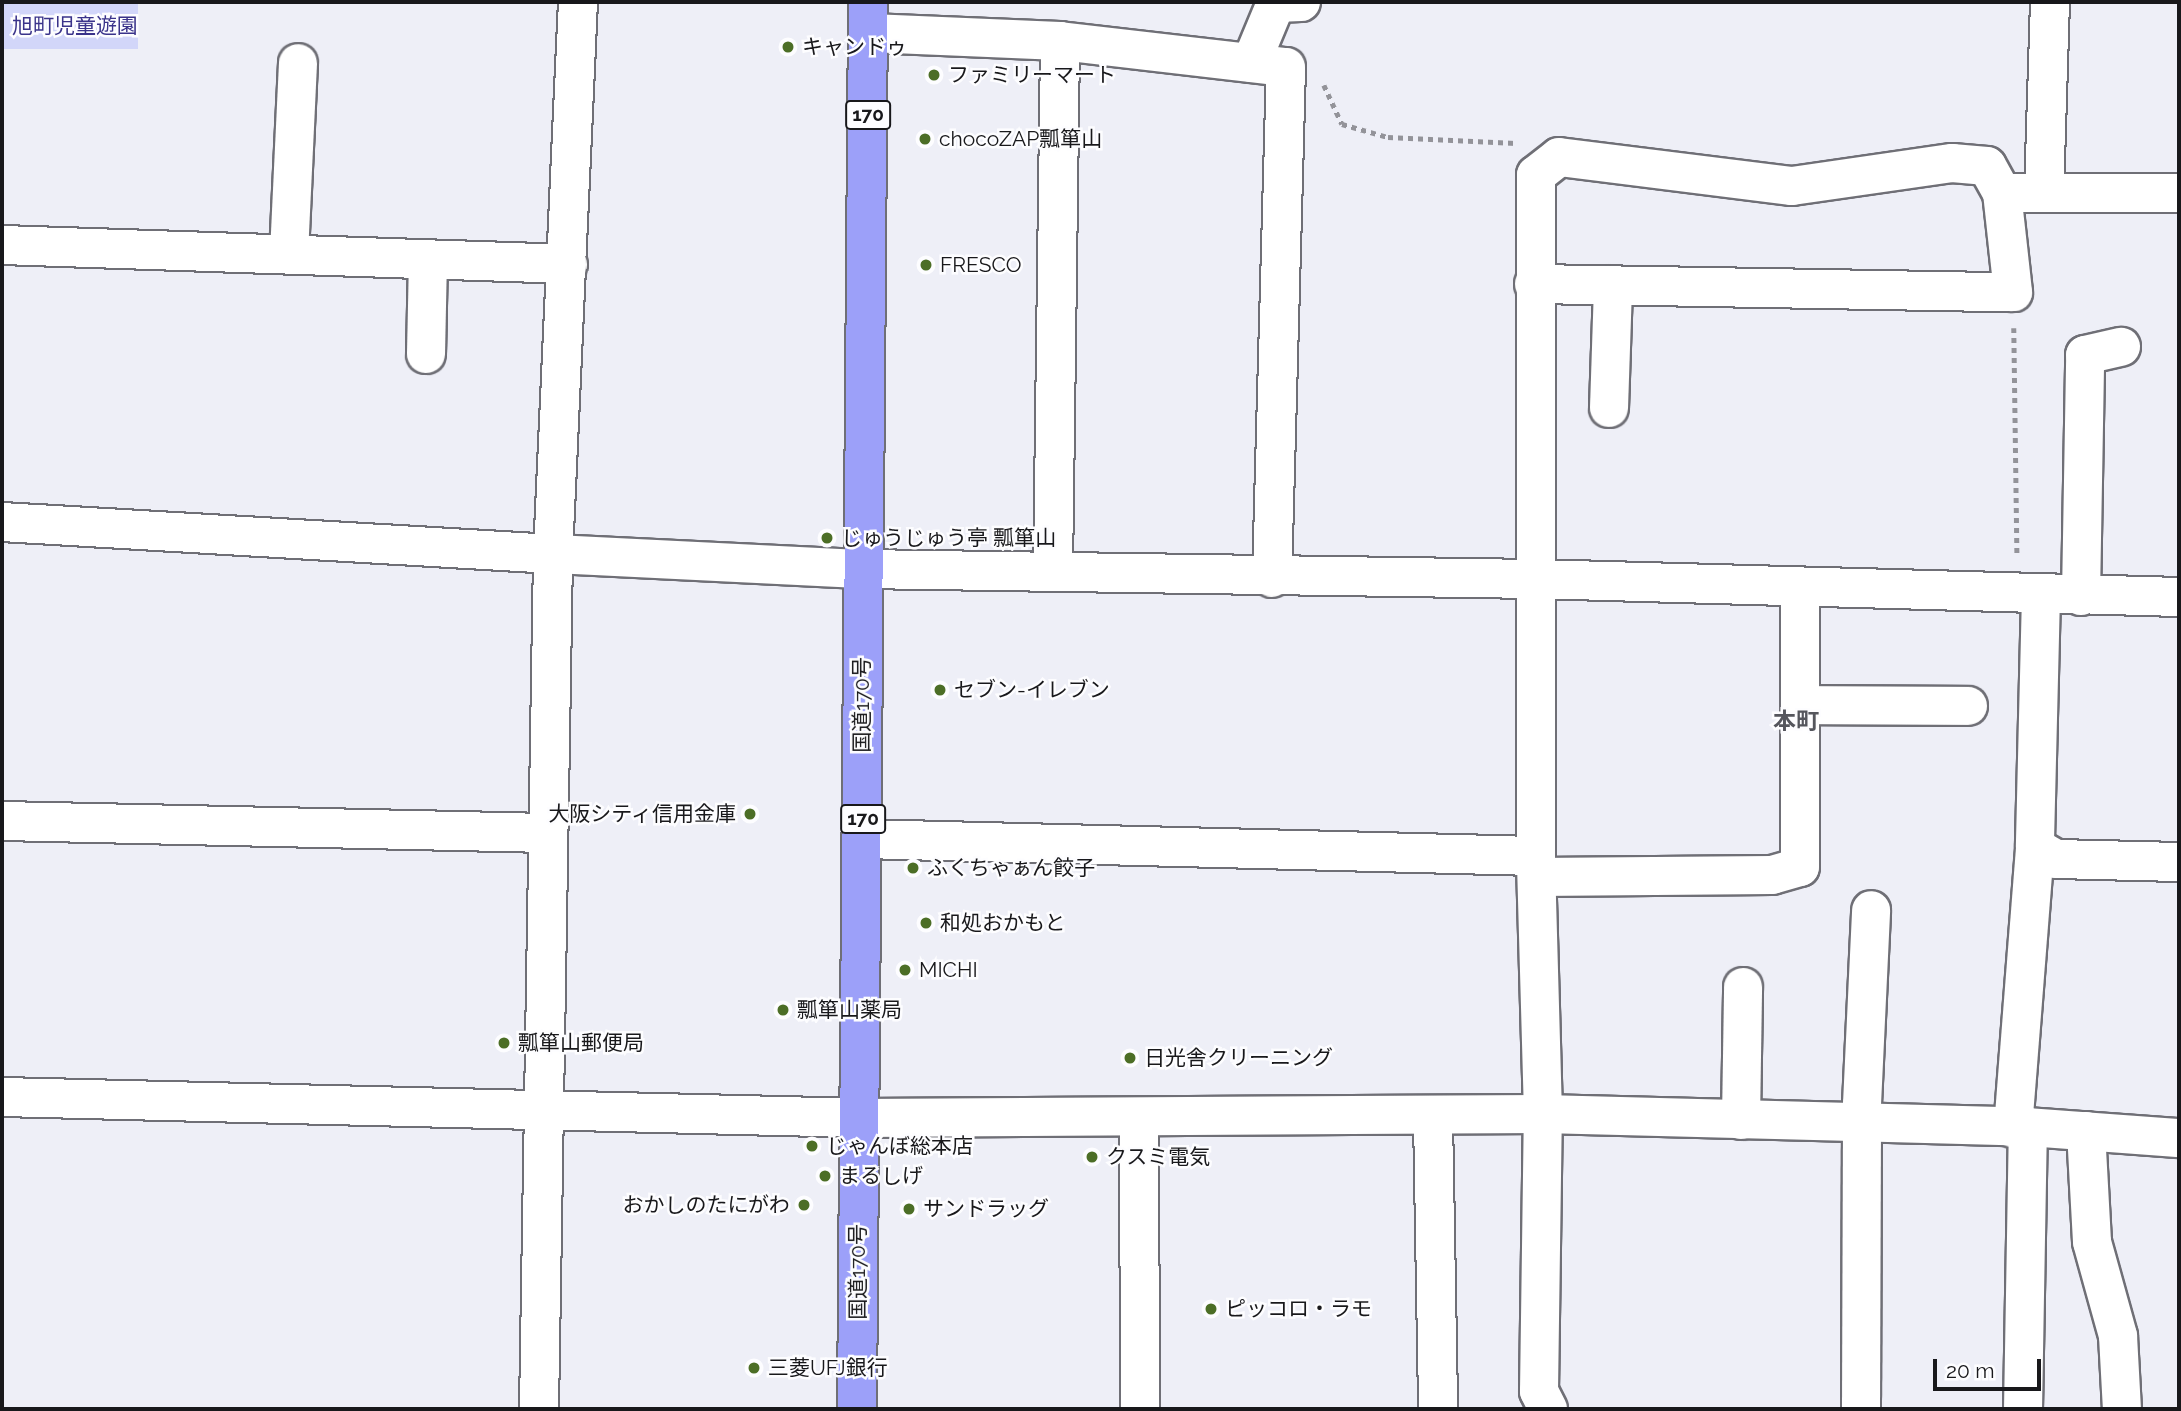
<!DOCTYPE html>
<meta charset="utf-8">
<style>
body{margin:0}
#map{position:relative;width:2181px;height:1411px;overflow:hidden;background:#eeeff7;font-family:Raleway,"Noto Sans JP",sans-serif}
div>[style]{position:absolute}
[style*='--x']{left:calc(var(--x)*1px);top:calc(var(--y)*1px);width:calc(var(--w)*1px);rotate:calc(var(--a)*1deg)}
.green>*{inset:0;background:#d2d6f9;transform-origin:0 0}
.path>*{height:4.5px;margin-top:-2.25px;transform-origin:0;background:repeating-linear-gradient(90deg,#939399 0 5px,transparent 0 10px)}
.roads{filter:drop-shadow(2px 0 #6f6f76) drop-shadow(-2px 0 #6f6f76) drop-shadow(0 2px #6f6f76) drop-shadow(0 -2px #6f6f76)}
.minor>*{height:38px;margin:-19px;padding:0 19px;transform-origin:19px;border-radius:19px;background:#fff}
.highway>*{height:38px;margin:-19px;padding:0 19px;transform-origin:19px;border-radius:19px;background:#9ca0f9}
.dots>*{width:19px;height:19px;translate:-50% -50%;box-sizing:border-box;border:4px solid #fdfdff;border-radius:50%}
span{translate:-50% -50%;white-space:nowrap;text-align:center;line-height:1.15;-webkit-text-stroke:5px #fdfdff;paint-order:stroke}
.shield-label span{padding:2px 5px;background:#fdfdff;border:2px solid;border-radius:5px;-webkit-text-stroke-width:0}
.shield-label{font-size:19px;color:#18181b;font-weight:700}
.park-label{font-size:21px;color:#3a338a}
.poi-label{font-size:21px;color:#18181b}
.left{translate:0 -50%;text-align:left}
.right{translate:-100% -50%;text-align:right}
.street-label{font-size:21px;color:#18181b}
.neighbourhood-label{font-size:23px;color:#55565d;font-weight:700}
.frame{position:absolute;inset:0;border:4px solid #18181b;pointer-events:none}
.scale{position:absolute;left:1933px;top:1359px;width:108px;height:32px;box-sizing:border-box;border:4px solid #18181b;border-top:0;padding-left:9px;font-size:21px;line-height:24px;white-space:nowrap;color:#18181b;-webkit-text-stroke:5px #fdfdff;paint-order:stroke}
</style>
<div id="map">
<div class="green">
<div style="left:2px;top:2px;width:136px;height:47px"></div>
</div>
<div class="path">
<div style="--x:1324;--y:85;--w:43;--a:65.2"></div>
<div style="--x:1342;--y:124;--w:48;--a:15.8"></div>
<div style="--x:1388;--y:137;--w:128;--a:2.7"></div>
<div style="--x:2014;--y:328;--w:229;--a:89.2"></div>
</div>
<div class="roads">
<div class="minor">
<div style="--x:870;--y:33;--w:190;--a:2.4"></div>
<div style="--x:1060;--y:41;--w:227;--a:6.6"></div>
<div style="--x:1286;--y:67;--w:511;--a:91.57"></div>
<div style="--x:1251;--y:63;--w:65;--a:-67.4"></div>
<div style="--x:1276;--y:3;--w:25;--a:-2"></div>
<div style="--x:2044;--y:193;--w:191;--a:-88.2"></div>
<div style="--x:2;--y:245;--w:566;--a:1.92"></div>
<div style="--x:289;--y:254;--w:191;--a:-87.3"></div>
<div style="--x:1534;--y:284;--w:479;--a:1"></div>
<div style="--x:2013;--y:292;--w:100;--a:-96.3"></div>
<div style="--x:426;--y:354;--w:95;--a:-88.8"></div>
<div style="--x:1609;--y:408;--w:123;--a:-88.1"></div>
<div style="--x:2;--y:522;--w:552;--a:3.32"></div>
<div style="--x:553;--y:554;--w:553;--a:-87.41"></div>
<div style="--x:1053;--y:572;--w:531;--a:-89.24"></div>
<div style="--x:2041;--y:595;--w:252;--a:91.4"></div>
<div style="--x:2035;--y:847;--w:24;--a:30"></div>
<div style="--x:2056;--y:859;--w:123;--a:1.4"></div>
<div style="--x:2081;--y:596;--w:241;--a:-89"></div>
<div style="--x:2085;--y:355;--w:37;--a:-13"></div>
<div style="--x:1800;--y:705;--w:168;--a:0.3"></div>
<div style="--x:2;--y:821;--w:545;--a:1.26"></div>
<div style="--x:863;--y:839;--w:673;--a:1.45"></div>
<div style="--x:1537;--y:877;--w:235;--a:-0.5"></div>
<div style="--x:1772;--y:875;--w:29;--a:-16"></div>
<div style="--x:1800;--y:867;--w:279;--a:-90"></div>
<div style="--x:2;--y:1097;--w:858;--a:1.4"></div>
<div style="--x:860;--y:1118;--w:683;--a:-0.34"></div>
<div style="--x:1543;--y:1114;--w:485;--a:1.5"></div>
<div style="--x:2028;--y:1127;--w:151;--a:4.2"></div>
<div style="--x:1433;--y:1116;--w:293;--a:89"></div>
<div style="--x:1139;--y:1118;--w:291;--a:89.8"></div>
<div style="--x:1741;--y:1120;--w:133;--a:-89.1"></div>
<div style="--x:2013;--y:1128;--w:282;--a:-85.5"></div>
<div style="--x:2086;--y:1131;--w:111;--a:86.9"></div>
<div style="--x:2092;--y:1242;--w:98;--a:74.5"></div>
<div style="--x:2118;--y:1336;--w:73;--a:86.9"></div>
<div style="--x:539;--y:1409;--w:855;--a:-89.06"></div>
<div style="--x:553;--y:554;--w:308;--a:2.8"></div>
<div style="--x:861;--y:569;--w:674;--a:0.85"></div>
<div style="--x:1535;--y:579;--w:644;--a:1.6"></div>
<div style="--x:1548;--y:1409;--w:20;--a:-117"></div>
<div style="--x:1539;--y:1391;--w:277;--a:-89.2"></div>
<div style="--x:1543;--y:1114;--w:258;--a:-91.6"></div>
<div style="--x:1536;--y:856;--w:681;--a:-90"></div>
<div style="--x:1536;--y:175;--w:29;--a:-38"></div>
<div style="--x:1559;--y:157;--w:235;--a:7.1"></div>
<div style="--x:1792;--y:186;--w:162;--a:-8.2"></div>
<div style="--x:1952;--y:163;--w:35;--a:5"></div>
<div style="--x:1987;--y:166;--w:31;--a:61"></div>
<div style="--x:2002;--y:193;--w:177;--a:0"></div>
<div style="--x:1861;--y:1409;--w:305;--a:-89.8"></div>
<div style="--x:1862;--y:1104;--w:194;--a:-87.3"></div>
<div style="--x:2023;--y:1409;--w:282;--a:-89"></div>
</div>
<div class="highway">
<div style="--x:857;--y:1409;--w:1407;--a:-89.55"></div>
</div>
</div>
<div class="dots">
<div style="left:788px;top:47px;background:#4c6e26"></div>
<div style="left:934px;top:75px;background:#4c6e26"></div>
<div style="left:925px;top:139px;background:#4c6e26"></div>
<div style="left:926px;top:265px;background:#4c6e26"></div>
<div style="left:827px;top:538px;background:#4c6e26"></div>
<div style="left:940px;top:690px;background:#4c6e26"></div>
<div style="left:750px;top:814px;background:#4c6e26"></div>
<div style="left:913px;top:868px;background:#4c6e26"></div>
<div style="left:926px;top:923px;background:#4c6e26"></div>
<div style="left:905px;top:970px;background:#4c6e26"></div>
<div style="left:783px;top:1010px;background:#4c6e26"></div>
<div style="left:504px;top:1043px;background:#4c6e26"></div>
<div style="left:1130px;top:1058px;background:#4c6e26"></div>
<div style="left:812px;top:1146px;background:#4c6e26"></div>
<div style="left:1092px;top:1157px;background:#4c6e26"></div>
<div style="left:825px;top:1176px;background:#4c6e26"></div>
<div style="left:804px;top:1205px;background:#4c6e26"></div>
<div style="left:909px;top:1209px;background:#4c6e26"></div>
<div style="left:1211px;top:1309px;background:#4c6e26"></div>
<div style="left:754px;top:1368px;background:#4c6e26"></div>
</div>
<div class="shield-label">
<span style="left:868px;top:115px">170</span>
<span style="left:863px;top:819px">170</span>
</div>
<div class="park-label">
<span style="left:75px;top:26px">旭町児童遊園</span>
</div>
<div class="poi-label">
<span class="left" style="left:802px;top:47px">キャンドゥ</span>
<span class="left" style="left:948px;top:75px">ファミリーマート</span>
<span class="left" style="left:939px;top:139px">chocoZAP瓢箪山</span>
<span class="left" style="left:940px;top:265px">FRESCO</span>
<span class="left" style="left:841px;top:538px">じゅうじゅう亭 瓢箪山</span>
<span class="left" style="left:954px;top:690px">セブン-イレブン</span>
<span class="right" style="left:736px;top:814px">大阪シティ信用金庫</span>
<span class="left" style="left:927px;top:868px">ふくちゃぁん餃子</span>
<span class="left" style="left:940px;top:923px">和処おかもと</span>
<span class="left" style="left:919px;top:970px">MICHI</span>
<span class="left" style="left:797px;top:1010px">瓢箪山薬局</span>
<span class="left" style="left:518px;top:1043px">瓢箪山郵便局</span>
<span class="left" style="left:1144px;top:1058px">日光舎クリーニング</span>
<span class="left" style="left:826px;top:1146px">じゃんぼ総本店</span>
<span class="left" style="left:1106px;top:1157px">クスミ電気</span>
<span class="left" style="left:839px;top:1176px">まるしげ</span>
<span class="right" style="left:790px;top:1205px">おかしのたにがわ</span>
<span class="left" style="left:923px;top:1209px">サンドラッグ</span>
<span class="left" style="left:1225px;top:1309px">ピッコロ・ラモ</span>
<span class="left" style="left:768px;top:1368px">三菱UFJ銀行</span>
</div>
<div class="street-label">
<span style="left:862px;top:705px;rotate:-90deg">国道170号</span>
<span style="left:858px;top:1272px;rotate:-90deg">国道170号</span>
</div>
<div class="neighbourhood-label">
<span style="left:1796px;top:721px">本町</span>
</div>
<div class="frame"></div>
<div class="scale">20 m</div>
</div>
